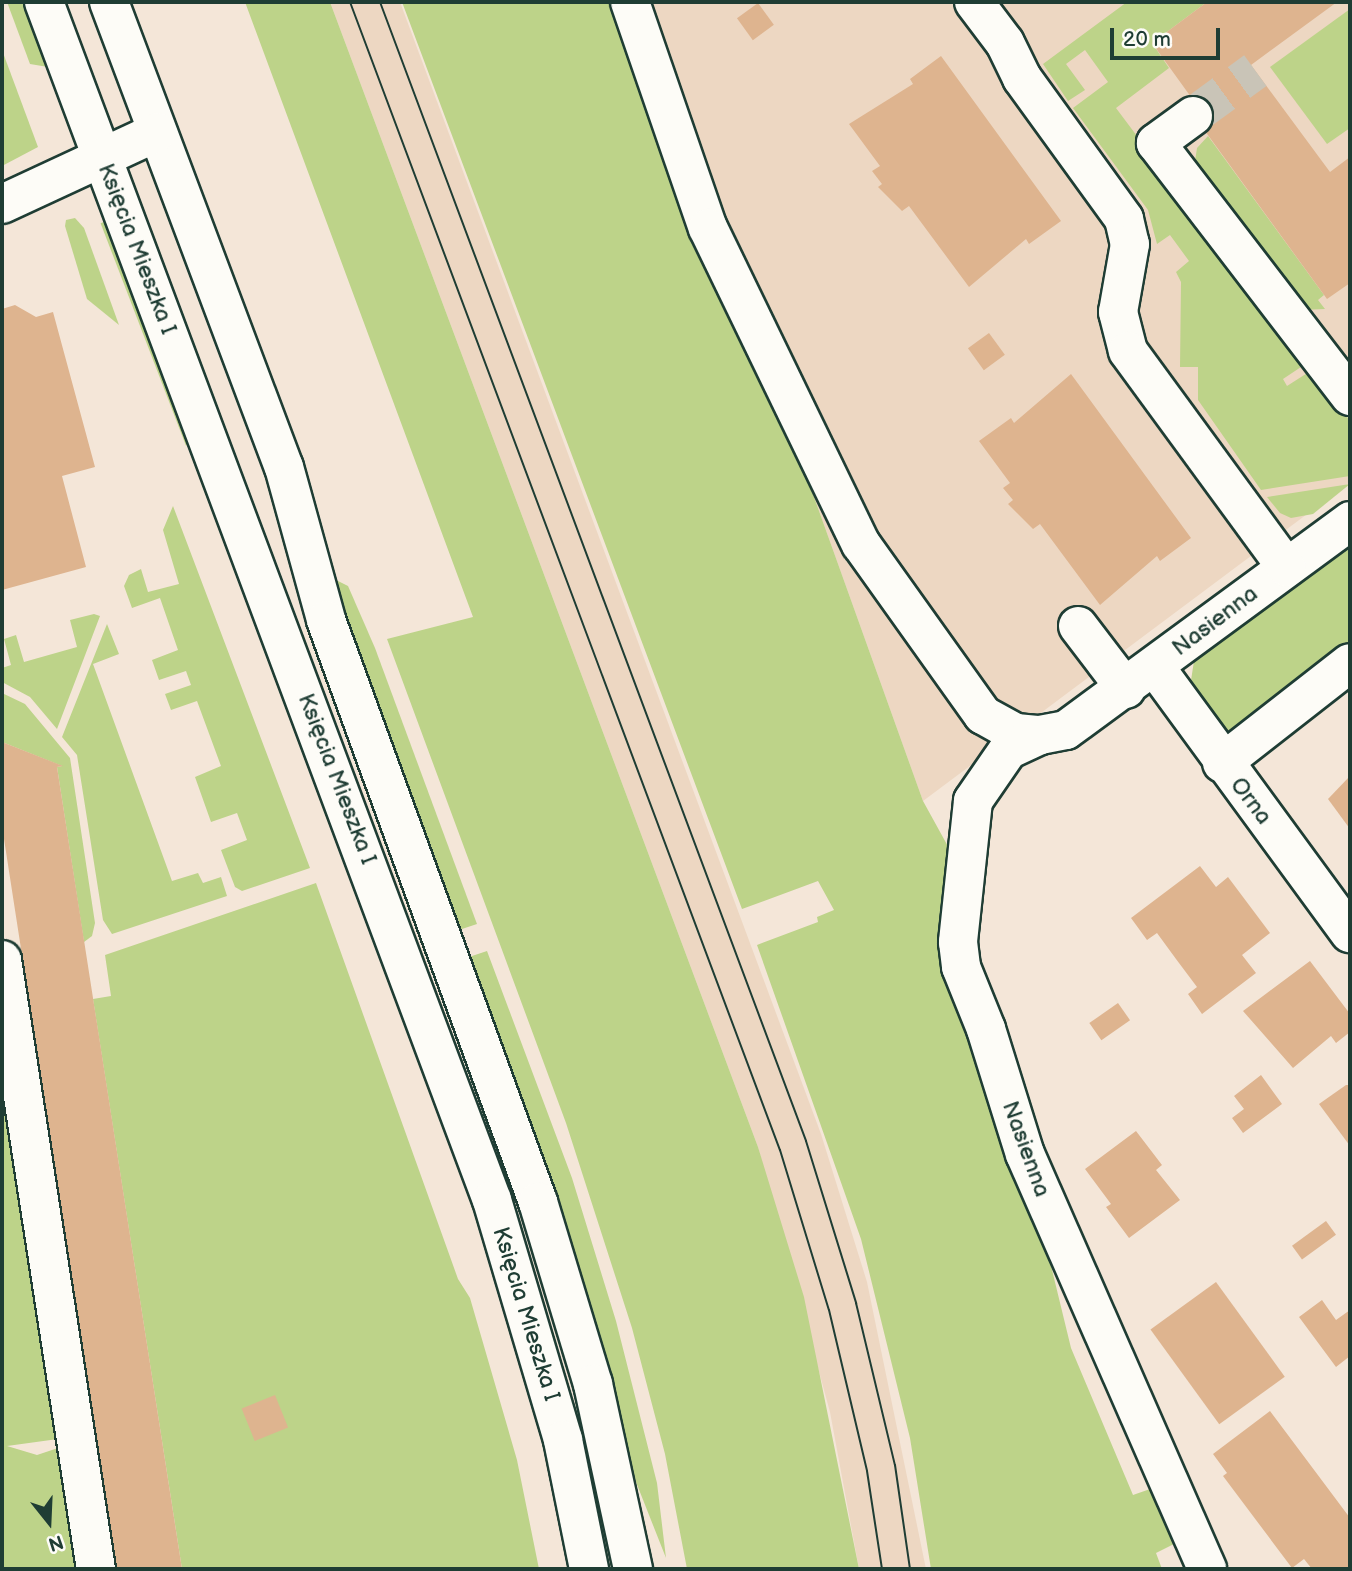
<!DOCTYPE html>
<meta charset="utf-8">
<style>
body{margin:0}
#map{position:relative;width:1352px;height:1571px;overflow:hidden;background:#f4e6d8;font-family:"Balsamiq Sans",sans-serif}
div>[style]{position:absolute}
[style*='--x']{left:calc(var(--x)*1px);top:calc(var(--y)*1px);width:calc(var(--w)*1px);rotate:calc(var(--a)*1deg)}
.built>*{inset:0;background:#edd7c2}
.green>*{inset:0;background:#bdd389;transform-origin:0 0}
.building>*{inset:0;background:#deb48f;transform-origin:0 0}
.minor-tunnel>*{height:38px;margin-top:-19px;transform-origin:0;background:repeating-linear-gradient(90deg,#c9c4b7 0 38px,transparent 0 57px)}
.roads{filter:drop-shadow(2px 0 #1f3d34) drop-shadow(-2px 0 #1f3d34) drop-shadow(0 2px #1f3d34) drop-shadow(0 -2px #1f3d34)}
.minor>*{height:38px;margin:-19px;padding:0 19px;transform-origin:19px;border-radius:19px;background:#fdfcf7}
.tram>*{height:2px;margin:-1px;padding:0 1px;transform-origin:1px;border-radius:1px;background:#1f3d34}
span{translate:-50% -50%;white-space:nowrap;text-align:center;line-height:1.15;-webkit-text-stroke:7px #fdfcf7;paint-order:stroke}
.street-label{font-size:23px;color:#1f3d34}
.frame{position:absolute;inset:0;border:4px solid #1f3d34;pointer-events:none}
.north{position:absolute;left:14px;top:1487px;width:70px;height:70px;-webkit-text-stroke:5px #fdfcf7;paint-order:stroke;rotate:162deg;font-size:19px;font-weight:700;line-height:28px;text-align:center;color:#1f3d34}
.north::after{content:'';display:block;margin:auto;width:24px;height:32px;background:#1f3d34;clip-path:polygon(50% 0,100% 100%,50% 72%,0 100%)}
.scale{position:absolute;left:1110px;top:28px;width:110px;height:32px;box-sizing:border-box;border:4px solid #1f3d34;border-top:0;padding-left:9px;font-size:21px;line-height:24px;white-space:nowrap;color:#1f3d34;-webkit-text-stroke:5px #fdfcf7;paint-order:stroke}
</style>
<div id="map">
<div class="built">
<div style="clip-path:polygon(330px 2px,400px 2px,821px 1134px,867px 1282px,926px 1569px,859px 1569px,830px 1412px,758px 1147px)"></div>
<div style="clip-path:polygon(628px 2px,1350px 2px,1350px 482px,923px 801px,738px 285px)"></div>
</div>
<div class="green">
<div style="clip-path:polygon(7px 2px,24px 2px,48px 67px,30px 64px)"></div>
<div style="clip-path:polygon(245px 2px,330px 2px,758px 1147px,804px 1297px,859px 1569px,687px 1569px,665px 1454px,632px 1328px,566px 1123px,387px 639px,473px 617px)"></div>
<div style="clip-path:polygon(402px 2px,628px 2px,738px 285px,923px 801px,950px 850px,1071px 1348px,1133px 1495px,1153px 1488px,1178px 1542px,1156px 1553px,1162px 1569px,931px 1569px,910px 1438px,861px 1239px,757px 945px,818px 922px,817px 917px,834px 910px,818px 881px,742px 909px)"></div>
<div style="clip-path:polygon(1127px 2px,1207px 2px,1152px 43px,1169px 68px,1116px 108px,1307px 363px,1283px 379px,1287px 386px,1312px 370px,1350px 421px,1350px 476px,1261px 490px,1198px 400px,1198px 367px,1180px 367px,1181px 282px,1176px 272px,1189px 261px,1170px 235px,1157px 244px,1148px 210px,1073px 108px,1108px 82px,1085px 50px,1066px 64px,1085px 90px,1068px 101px,1043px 64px)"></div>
<div style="clip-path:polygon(1350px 9px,1350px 128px,1327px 144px,1270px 67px)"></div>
<div style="clip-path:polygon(2px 50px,38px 147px,2px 166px)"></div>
<div style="clip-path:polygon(1208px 136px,1324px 295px,1318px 300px,1325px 309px,1301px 310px,1194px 168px,1197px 148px)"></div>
<div style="clip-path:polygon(75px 218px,84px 228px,119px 325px,87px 299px,65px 226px,66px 220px)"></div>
<div style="left:109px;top:220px;width:238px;height:9px;rotate:69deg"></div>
<div style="clip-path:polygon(1350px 484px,1313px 514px,1291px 518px,1280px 513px,1267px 497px)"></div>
<div style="clip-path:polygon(173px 506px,310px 868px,242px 891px,235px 887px,221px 850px,247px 840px,237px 813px,211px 822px,195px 777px,221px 766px,197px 701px,171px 710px,165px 694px,191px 685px,186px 671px,159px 680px,152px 660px,178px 650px,160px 598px,132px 608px,124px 586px,129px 575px,141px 569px,148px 592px,179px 584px,163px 530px)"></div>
<div style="clip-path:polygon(1350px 541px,1350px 651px,1230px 737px,1190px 687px,1194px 661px)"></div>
<div style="clip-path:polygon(334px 579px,348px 586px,375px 648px,477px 924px,459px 930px,347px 639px)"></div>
<div style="clip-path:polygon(94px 614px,100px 616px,57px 729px,30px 697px,2px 682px,2px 668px,11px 665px,4px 639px,16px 635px,24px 662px,77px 647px,70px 620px)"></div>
<div style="clip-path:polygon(107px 624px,119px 654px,93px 664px,172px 881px,198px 873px,203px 883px,221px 877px,227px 896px,112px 934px,103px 920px,77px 755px,62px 737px)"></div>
<div style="clip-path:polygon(2px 693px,25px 704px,70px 758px,95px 923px,92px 936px,84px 942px,57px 767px,62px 766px,2px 742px)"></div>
<div style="clip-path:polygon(316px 883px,458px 1279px,470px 1298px,517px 1460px,539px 1569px,182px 1569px,93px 999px,111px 996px,105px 955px)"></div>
<div style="clip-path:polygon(487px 951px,572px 1178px,616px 1321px,657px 1483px,666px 1558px,636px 1482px,581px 1281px,469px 957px)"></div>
<div style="clip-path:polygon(2px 1076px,58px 1439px,7px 1446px,37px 1455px,61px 1447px,81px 1569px,2px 1569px)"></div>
</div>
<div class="building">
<div style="clip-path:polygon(1207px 2px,1337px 2px,1251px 65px,1330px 172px,1350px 157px,1350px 283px,1327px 299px,1189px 109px,1196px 104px,1152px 43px)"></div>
<div style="left:758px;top:3px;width:27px;height:26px;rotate:54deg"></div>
<div style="clip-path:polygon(941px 56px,1061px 221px,1029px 244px,1026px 239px,969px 287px,909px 206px,902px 211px,878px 187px,882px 184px,872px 171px,880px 166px,849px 124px,913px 84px,910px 79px)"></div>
<div style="clip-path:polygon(15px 305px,36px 317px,53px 312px,95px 467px,62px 476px,86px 567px,2px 590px,2px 309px)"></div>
<div style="left:989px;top:333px;width:27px;height:26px;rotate:54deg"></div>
<div style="clip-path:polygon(1071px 374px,1191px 538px,1160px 561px,1157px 556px,1100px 605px,1040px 524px,1033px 529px,1008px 504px,1013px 500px,1003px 488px,1010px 483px,979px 441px,1011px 418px,1014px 423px)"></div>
<div style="clip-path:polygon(2px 742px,63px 766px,57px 767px,182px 1569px,117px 1569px,2px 826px)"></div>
<div style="clip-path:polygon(1350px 776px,1350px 829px,1328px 799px)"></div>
<div style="clip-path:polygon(1200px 866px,1216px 887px,1228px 877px,1270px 933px,1242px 955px,1256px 973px,1202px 1014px,1188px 994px,1197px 987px,1176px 959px,1157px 933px,1147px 940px,1131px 918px)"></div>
<div style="clip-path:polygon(1310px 961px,1350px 1014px,1350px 1032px,1336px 1043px,1331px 1036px,1293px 1068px,1243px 1011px)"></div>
<div style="left:1118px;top:1003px;width:21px;height:35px;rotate:55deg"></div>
<div style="clip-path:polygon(1261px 1075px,1282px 1104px,1243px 1133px,1232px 1118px,1244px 1109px,1234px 1096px)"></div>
<div style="clip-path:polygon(1346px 1085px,1350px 1085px,1350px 1146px,1319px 1104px)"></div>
<div style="clip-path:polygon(1136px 1131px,1162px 1165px,1156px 1170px,1180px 1200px,1129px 1238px,1106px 1207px,1111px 1204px,1085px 1169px)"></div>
<div style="left:1326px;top:1221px;width:17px;height:42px;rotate:54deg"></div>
<div style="left:1216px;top:1282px;width:117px;height:81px;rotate:54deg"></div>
<div style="clip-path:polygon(1322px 1300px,1336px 1320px,1350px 1310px,1350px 1356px,1336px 1367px,1299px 1317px)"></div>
<div style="left:275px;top:1395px;width:35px;height:36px;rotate:68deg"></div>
<div style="clip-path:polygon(1270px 1411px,1350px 1518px,1350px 1569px,1312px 1569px,1304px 1559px,1292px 1568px,1223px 1476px,1227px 1473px,1213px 1454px)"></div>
</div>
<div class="minor-tunnel">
<div style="--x:1193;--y:116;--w:77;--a:-36"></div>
</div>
<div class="roads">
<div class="minor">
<div style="--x:44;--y:2;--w:1279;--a:69.5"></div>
<div style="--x:492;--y:1200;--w:250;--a:73.5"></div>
<div style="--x:563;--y:1440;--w:132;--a:78.6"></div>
<div style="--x:109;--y:2;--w:497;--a:69.4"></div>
<div style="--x:284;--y:467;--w:159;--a:74.6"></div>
<div style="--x:326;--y:620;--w:619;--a:69.99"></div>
<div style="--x:538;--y:1202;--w:190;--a:73.2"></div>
<div style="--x:593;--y:1384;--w:189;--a:77.8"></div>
<div style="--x:630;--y:2;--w:239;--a:71"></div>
<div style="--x:708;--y:228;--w:351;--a:64.2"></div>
<div style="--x:861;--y:544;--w:210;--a:54.5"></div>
<div style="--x:983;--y:715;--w:38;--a:29"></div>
<div style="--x:1016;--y:733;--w:24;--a:5"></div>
<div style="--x:1040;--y:735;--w:26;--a:-11"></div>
<div style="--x:1066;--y:730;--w:353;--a:-36.3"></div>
<div style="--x:974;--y:2;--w:51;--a:52.9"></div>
<div style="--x:1005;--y:43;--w:39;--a:64"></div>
<div style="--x:1022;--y:78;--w:174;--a:54.1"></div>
<div style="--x:1124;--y:219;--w:26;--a:77"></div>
<div style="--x:1130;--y:244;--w:69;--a:100"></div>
<div style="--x:1118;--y:312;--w:40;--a:75.6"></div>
<div style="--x:1128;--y:351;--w:268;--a:53.8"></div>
<div style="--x:1193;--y:116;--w:46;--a:143.9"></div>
<div style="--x:1156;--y:143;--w:319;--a:52.5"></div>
<div style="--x:2;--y:204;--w:171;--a:-24.9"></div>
<div style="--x:1078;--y:626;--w:79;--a:52.7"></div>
<div style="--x:1155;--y:667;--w:330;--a:53.8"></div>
<div style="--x:1040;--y:735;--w:35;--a:155"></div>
<div style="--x:1008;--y:750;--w:62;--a:124.5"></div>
<div style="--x:973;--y:801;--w:142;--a:96.1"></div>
<div style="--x:958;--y:942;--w:25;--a:83"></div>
<div style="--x:961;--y:967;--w:67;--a:68"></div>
<div style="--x:986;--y:1029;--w:131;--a:72.7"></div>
<div style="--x:1025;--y:1154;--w:453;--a:66.3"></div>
<div style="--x:1222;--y:763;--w:162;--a:-38"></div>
<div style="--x:2;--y:960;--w:616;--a:81.23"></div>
</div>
</div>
<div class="tram">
<div style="--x:350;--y:2;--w:1226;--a:69.47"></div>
<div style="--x:780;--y:1150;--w:167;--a:73"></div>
<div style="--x:829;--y:1310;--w:165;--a:76.7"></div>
<div style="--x:867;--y:1471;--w:99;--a:81.3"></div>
<div style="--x:380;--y:2;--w:1216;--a:69.49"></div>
<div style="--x:806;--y:1141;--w:170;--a:72.8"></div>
<div style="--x:856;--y:1303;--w:167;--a:76.5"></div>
<div style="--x:895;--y:1465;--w:105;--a:81.8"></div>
</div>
<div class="street-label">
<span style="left:137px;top:249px;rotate:69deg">Księcia Mieszka I</span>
<span style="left:1215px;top:621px;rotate:-37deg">Nasienna</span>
<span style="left:337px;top:779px;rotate:69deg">Księcia Mieszka I</span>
<span style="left:1251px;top:801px;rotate:53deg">Orna</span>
<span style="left:1026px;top:1149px;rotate:70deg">Nasienna</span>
<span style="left:526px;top:1314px;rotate:73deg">Księcia Mieszka I</span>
</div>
<div class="frame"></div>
<div class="north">N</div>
<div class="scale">20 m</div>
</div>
